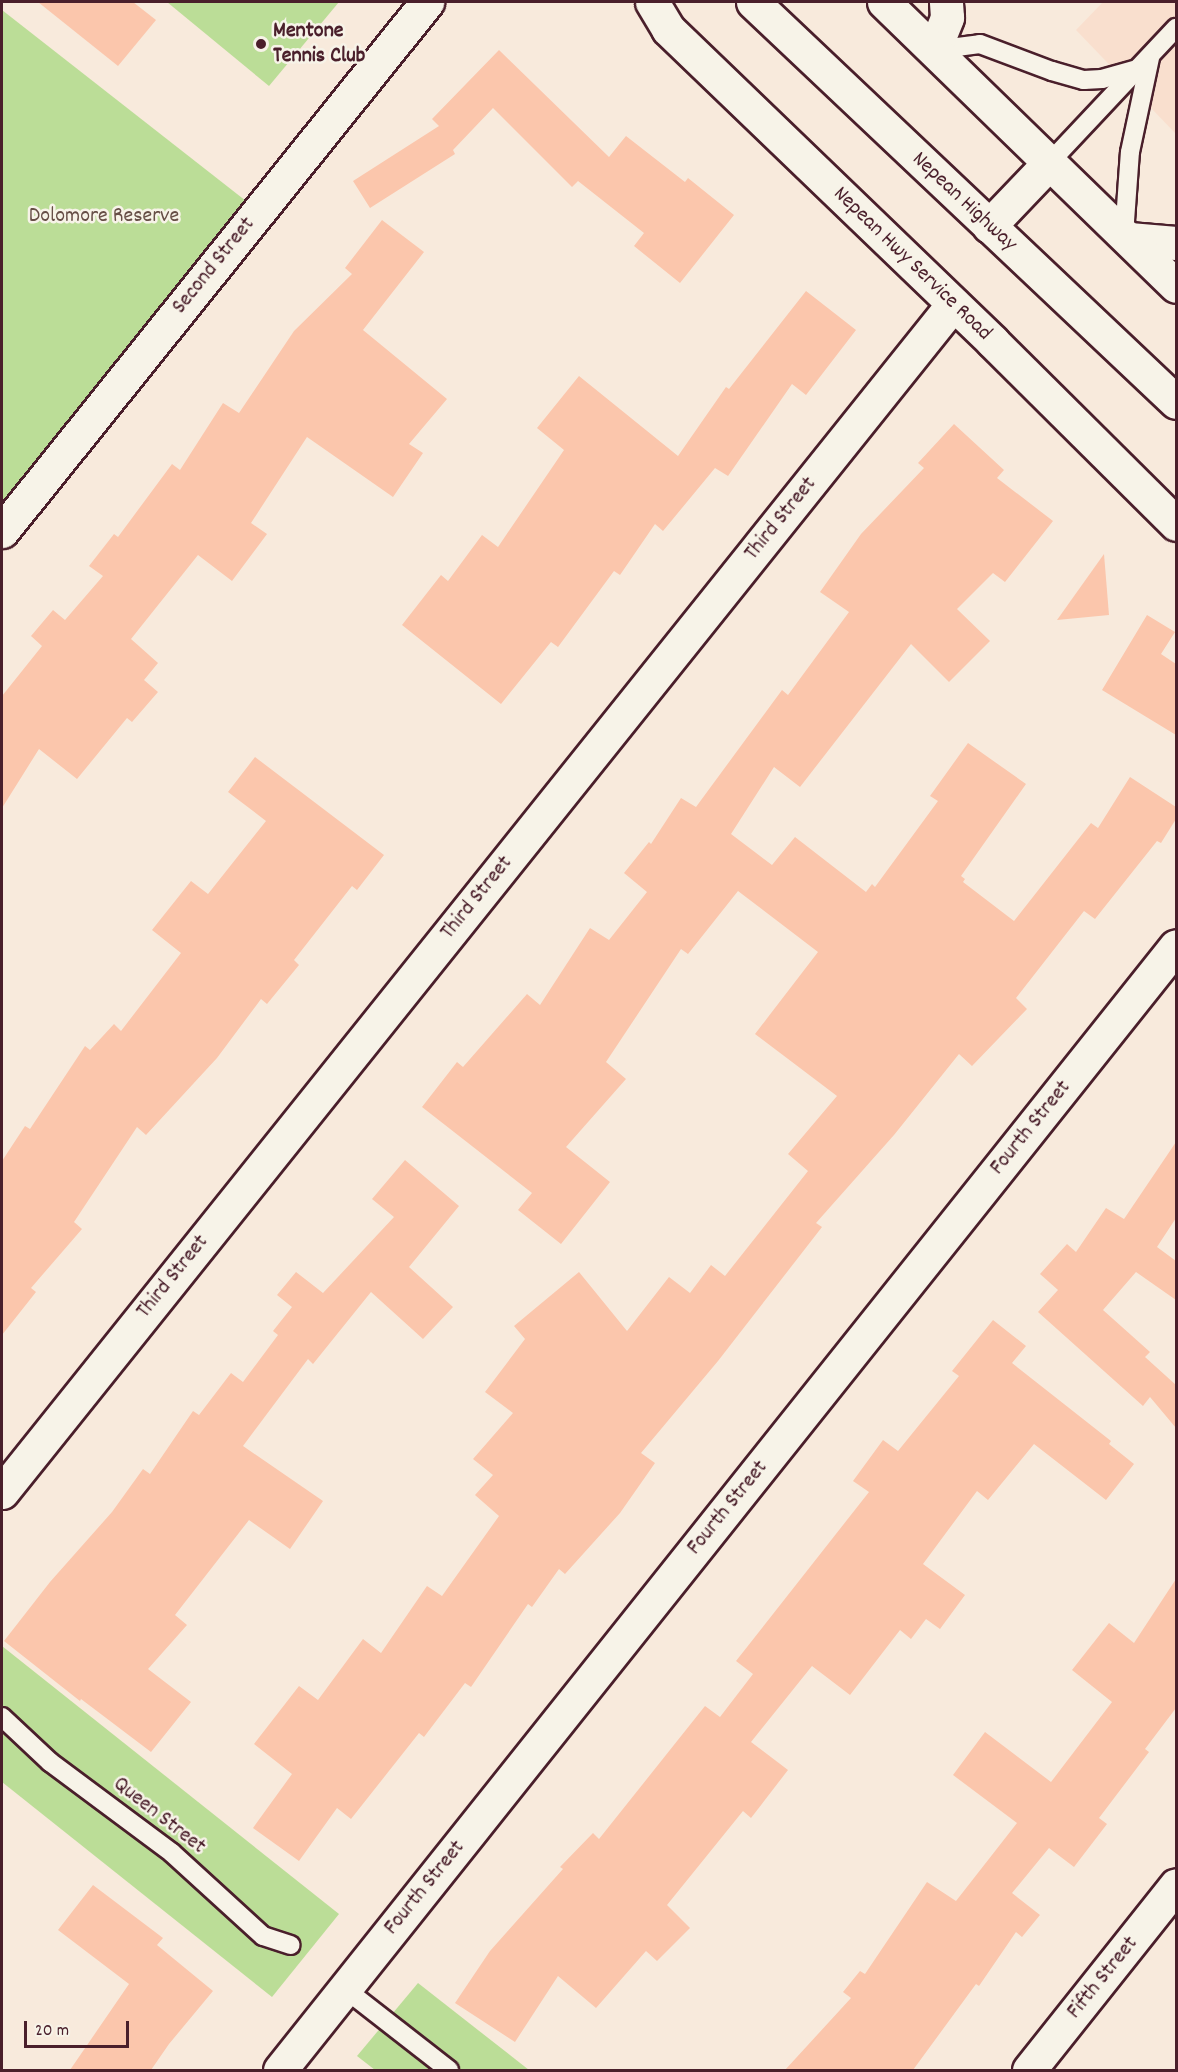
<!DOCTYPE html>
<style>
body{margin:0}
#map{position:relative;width:1178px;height:2072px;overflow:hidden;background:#f8eadc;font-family:Dekko,sans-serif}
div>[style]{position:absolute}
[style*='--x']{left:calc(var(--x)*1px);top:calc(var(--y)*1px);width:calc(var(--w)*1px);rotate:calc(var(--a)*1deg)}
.built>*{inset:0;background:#f9dfce}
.green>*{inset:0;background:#bbdd97}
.building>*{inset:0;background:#fbc6ac}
.roads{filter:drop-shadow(2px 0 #4a1f2b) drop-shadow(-2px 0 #4a1f2b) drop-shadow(0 2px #4a1f2b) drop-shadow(0 -2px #4a1f2b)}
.lane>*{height:18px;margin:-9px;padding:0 9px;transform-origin:9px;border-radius:9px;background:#f7f3e8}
.street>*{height:33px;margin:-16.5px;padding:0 16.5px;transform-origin:16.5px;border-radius:16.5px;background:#f7f3e8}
.highway>*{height:33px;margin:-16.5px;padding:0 16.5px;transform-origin:16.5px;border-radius:16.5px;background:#f7f3e8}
.dots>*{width:16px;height:16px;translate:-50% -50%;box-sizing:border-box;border:3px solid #f7f3e8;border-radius:50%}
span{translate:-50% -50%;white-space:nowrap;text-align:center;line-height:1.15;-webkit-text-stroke:5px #f7f3e8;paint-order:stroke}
.poi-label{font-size:22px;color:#4a1f2b;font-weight:700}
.left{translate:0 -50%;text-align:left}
.street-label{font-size:22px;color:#4a1f2b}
.park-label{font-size:22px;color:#664e46}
.frame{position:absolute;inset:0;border:3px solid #4a1f2b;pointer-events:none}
.scale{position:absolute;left:24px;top:2021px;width:105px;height:27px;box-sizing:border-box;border:3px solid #4a1f2b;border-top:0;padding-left:8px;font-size:18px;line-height:21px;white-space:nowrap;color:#4a1f2b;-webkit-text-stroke:4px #f7f3e8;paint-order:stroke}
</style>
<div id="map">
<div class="built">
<div style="clip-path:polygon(1103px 2px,1176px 2px,1176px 134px,1076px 30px)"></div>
</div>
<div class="green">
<div style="clip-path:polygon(167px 2px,339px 2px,269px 86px)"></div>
<div style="clip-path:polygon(2px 10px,246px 201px,2px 503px)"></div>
<div style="clip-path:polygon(2px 1646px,339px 1914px,272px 1997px,2px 1782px)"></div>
<div style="clip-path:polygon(418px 1983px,529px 2070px,375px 2070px,357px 2056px)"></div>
</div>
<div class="building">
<div style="clip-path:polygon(38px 2px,133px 2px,156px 20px,118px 66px)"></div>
<div style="clip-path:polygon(499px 50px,609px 157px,626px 136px,685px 182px,688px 178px,734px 215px,680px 283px,634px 246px,644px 233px,578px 181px,572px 187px,493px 108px,453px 150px,455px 154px,370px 208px,353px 181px,439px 126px,432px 119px)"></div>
<div style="clip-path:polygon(382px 220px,424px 252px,363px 330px,447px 399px,409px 444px,423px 453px,393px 497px,307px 437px,251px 523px,267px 534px,232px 581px,198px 555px,131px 639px,158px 663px,144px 680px,158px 692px,132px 722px,127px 718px,77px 779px,39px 749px,2px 808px,2px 696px,42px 646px,31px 636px,53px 610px,65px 620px,103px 576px,89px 566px,114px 534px,118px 537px,172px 464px,180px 470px,223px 403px,239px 413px,294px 331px,352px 274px,345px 268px)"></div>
<div style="clip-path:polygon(806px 291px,856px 330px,806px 395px,792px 384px,728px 476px,715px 468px,663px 531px,655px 524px,620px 575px,614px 571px,558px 647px,551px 642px,501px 704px,402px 625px,441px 575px,448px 581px,482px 535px,498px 547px,564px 450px,537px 428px,579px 376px,678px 456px,726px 387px,729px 389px)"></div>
<div style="clip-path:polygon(954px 424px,1004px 470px,997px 478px,1053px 521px,1005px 582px,993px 573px,957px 609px,990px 641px,949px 682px,911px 644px,800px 787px,774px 767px,731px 834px,772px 865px,795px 837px,866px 892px,872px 884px,875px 887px,938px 801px,930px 796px,968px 743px,1026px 784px,961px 876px,965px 879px,963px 882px,1014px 921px,1091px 823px,1098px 828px,1130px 777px,1176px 807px,1176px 819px,1161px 843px,1157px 841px,1095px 919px,1084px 911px,1016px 998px,1027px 1009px,972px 1066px,959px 1054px,894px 1135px,816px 1223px,822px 1227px,718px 1361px,641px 1453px,655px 1463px,620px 1513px,565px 1574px,559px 1569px,532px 1607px,528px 1604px,471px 1687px,465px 1683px,424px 1737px,419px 1733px,351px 1819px,337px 1808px,299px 1861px,253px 1828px,292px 1774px,254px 1744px,299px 1686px,318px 1700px,363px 1639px,381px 1653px,427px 1586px,442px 1596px,499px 1516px,475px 1495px,493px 1475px,473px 1459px,513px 1413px,485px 1392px,525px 1339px,514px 1326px,579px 1272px,627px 1331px,669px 1277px,690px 1293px,711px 1265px,725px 1276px,808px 1171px,788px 1154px,837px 1096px,755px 1034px,818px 952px,738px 891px,688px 954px,681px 949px,606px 1062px,626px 1079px,566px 1147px,610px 1182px,561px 1244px,518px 1210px,532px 1193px,422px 1107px,457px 1062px,463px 1067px,527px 994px,540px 1005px,590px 928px,609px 940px,647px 892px,624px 873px,649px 842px,651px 844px,681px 798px,696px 807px,782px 690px,788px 695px,849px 612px,820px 592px,861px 534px,924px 468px,918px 463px)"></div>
<div style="clip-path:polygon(1104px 554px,1109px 615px,1057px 620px)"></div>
<div style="clip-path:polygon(1147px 615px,1175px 632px,1161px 654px,1176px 664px,1176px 735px,1102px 690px)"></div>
<div style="clip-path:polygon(255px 757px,384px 855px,357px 890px,352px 886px,294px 960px,299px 965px,267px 1004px,261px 999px,217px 1058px,146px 1135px,137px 1127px,74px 1222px,82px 1229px,31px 1288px,36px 1292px,2px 1335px,2px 1161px,25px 1126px,30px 1129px,85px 1046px,90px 1050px,114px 1024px,121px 1031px,181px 953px,152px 930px,191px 881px,208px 894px,266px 821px,228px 792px)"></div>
<div style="clip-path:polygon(1176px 1142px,1176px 1218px,1157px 1247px,1176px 1261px,1176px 1300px,1136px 1272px,1103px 1310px,1150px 1352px,1145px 1357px,1176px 1385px,1176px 1428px,1150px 1397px,1143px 1406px,1038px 1312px,1058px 1290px,1040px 1274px,1067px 1244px,1076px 1252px,1106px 1208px,1124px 1219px)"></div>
<div style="clip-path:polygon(405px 1160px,459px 1206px,409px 1267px,453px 1307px,423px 1339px,371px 1292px,313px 1364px,308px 1359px,243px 1446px,323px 1501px,290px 1549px,249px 1520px,175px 1615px,187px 1625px,148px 1669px,191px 1702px,151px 1752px,81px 1699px,80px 1701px,4px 1641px,50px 1582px,112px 1512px,143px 1469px,150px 1474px,193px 1411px,199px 1415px,231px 1373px,243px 1382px,278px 1335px,273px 1331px,292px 1307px,277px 1295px,296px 1272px,323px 1293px,394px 1217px,372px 1199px)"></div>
<div style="clip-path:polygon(993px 1320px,1026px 1346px,1012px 1363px,1111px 1441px,1109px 1444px,1134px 1464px,1106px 1500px,1034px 1444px,988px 1500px,977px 1491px,923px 1564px,965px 1595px,940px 1629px,926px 1619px,911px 1639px,900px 1630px,850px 1695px,812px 1666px,751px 1742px,788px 1770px,751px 1818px,743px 1811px,667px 1905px,690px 1928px,657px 1961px,646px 1951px,596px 2008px,558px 1976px,515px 2042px,455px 2003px,490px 1951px,563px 1869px,560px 1867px,593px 1833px,599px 1839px,705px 1706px,720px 1717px,753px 1674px,736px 1661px,869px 1492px,853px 1481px,883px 1440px,898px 1451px,959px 1376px,952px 1371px)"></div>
<div style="clip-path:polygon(1176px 1579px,1176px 1708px,1145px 1749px,1149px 1752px,1099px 1818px,1107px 1824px,1074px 1867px,1049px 1848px,1012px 1893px,1040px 1915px,1022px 1937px,1016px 1932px,979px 1986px,976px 1984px,913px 2070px,785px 2070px,851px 1998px,843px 1992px,860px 1971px,865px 1974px,927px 1882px,956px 1901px,1017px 1823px,953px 1775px,985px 1732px,1051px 1782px,1112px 1702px,1072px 1670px,1109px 1623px,1134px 1643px)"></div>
<div style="clip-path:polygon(93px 1885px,163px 1938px,157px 1945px,213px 1991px,169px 2044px,151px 2070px,70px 2070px,129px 1984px,58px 1930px)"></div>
</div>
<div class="roads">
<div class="lane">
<div style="--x:934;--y:50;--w:46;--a:-7.4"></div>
<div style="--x:980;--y:44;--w:77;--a:20.6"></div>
<div style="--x:1052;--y:71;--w:33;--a:16"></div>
<div style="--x:1084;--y:80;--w:18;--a:-3"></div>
<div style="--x:1102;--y:79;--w:37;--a:-16"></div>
<div style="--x:1050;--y:162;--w:184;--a:-46.8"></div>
<div style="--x:1124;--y:235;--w:83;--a:-85.9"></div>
<div style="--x:1130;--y:152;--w:96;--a:-78"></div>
<div style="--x:2;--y:1717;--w:66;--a:43.2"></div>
<div style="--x:50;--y:1762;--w:152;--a:36.7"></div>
<div style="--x:172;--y:1853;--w:123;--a:42.4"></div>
<div style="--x:263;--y:1936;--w:29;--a:18"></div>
<div style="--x:345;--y:1989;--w:132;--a:37.9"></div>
</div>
<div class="street">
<div style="--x:652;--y:2;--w:31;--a:59"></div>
<div style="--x:668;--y:29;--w:451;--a:43.9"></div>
<div style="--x:993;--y:342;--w:258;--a:44.8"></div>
<div style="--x:934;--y:50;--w:35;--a:-68"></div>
<div style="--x:947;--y:17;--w:15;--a:-94"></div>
<div style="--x:1129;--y:239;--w:47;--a:4.9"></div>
<div style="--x:2;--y:531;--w:679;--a:-51.22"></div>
<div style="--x:2;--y:1492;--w:1522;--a:-51.32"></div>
<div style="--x:280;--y:2070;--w:1437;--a:-51.44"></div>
<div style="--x:1029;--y:2070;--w:236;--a:-51.5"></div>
</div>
<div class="highway">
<div style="--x:753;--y:2;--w:582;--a:43.4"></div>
<div style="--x:884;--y:2;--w:407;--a:44.2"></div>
<div style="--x:989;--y:226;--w:88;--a:-46.4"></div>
</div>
</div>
<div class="dots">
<div style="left:261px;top:44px;background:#4a1f2b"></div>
</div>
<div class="poi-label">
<span class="left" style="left:273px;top:44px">Mentone<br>Tennis Club</span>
</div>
<div class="street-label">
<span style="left:964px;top:202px;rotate:43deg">Nepean Highway</span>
<span style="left:912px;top:264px;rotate:44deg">Nepean Hwy Service Road</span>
<span style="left:214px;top:266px;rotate:-51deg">Second Street</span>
<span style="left:781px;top:519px;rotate:-51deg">Third Street</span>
<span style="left:477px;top:898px;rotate:-51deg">Third Street</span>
<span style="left:1031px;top:1128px;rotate:-51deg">Fourth Street</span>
<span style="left:173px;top:1277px;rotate:-51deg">Third Street</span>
<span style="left:728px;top:1508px;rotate:-51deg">Fourth Street</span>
<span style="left:159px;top:1816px;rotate:38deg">Queen Street</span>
<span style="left:425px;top:1888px;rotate:-51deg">Fourth Street</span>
<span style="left:1103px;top:1978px;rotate:-51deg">Fifth Street</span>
</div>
<div class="park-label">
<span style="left:104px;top:217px">Dolomore Reserve</span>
</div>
<div class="frame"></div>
<div class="scale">20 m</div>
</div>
